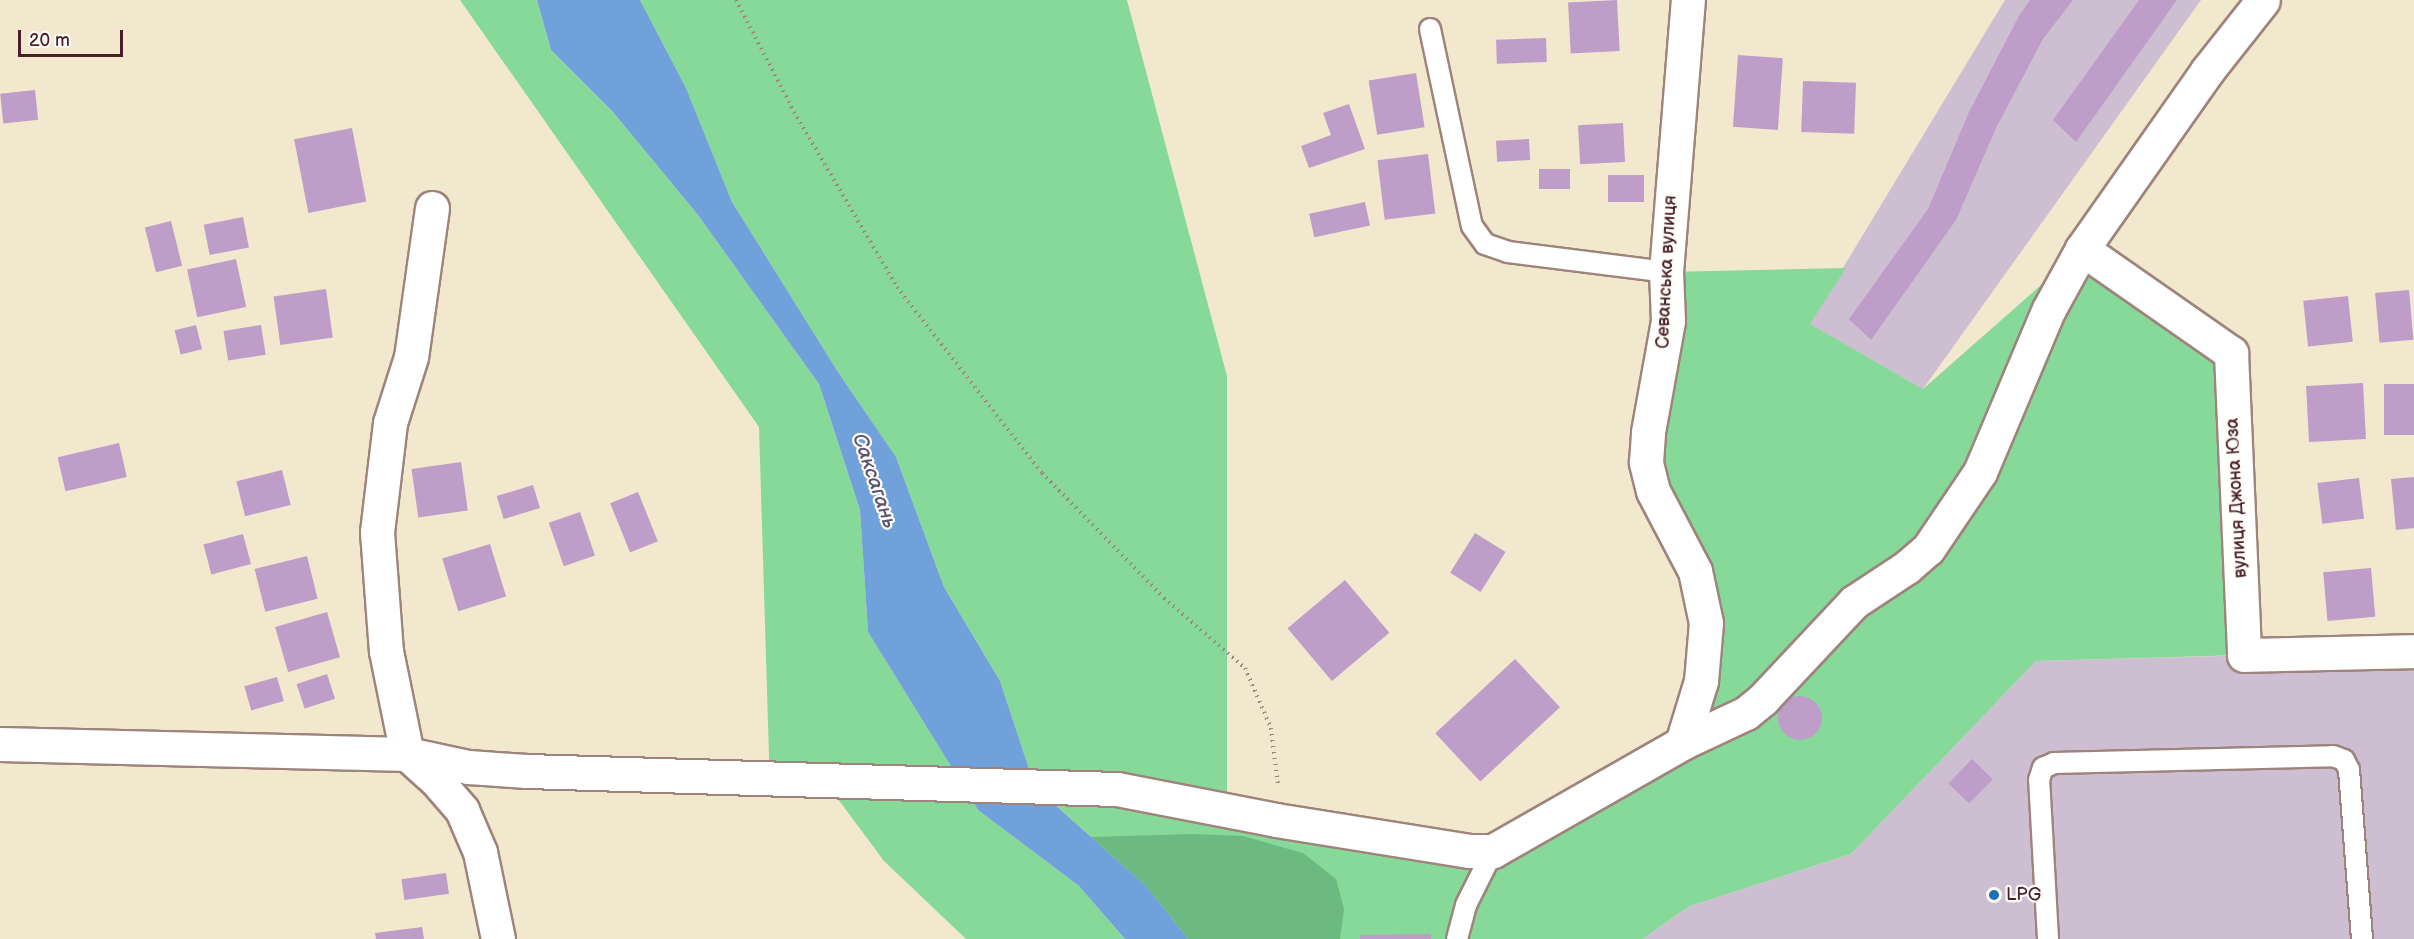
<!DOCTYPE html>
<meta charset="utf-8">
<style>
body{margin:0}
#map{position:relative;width:2414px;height:939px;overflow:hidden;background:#f2e8ce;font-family:"Balsamiq Sans",sans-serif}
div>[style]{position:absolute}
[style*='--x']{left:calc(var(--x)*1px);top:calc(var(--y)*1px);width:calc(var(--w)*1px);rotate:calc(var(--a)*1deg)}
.industrial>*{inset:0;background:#cebed2}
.green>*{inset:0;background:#87d99a}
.forest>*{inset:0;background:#6db982}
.water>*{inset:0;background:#70a1da}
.building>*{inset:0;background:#be9ec8;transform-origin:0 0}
.round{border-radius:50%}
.path>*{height:4px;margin-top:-2px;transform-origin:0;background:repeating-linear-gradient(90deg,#9e847c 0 1.5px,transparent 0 6px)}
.roads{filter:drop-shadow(2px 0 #9e847c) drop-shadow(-2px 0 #9e847c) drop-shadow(0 2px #9e847c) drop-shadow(0 -2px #9e847c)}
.service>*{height:20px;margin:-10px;padding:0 10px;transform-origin:10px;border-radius:10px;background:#fff}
.minor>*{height:33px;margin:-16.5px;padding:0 16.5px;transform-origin:16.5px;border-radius:16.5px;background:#fff}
.dots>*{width:16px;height:16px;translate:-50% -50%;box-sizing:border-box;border:3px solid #fdfcf7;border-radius:50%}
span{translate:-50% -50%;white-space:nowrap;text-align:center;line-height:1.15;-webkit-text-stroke:4.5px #fdfcf7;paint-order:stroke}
.street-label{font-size:18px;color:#4a1f2b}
.poi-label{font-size:18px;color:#4a1f2b}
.left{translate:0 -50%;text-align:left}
.water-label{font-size:20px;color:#595371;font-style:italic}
.scale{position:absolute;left:18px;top:30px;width:105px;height:27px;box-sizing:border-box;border:3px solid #4a1f2b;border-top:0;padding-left:8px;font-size:18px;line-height:21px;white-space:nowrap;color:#4a1f2b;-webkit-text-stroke:4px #fdfcf7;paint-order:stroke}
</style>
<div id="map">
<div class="industrial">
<div style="clip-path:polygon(2005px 0,2201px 0,1923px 389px,1809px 324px)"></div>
<div style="clip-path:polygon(2414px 651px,2414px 939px,1642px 939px,1690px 906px,1851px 854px,2036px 661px)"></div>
</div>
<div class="green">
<div style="clip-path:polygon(460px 0,537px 0,551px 50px,613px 112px,698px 215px,819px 384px,860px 510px,868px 632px,978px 810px,1079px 886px,1125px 939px,966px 939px,884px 861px,832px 791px,770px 789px,759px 427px)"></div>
<div style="clip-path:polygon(640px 0,1127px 0,1227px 376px,1227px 811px,1469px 851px,1682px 743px,1706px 623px,1653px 491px,1666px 272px,1846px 268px,1810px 324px,1923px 389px,2082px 249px,2231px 353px,2244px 655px,2036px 661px,1851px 854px,1690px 906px,1642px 939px,1188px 939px,1146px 886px,1035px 787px,1000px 681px,944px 587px,896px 457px,838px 372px,732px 202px,686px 88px)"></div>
</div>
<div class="forest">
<div style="clip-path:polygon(1192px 834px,1243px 836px,1303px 853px,1336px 879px,1344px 909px,1340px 939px,1188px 939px,1146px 886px,1091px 837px)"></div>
</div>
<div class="water">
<div style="clip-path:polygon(537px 0,640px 0,686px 88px,732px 202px,838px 372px,896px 457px,944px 587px,1000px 681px,1035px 787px,1146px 886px,1188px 939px,1125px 939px,1079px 886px,978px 810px,868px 632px,860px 510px,819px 384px,698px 215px,613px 112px,551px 50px)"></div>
</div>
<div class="building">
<div style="left:1617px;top:0;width:51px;height:49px;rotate:87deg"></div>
<div style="clip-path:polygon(2030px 0,2073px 0,2043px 39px,1997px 126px,1956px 220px,1871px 340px,1849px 319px,1928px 209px,1969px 112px,2019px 16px)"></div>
<div style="clip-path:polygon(2139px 0,2177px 0,2076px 142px,2053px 120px)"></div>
<div style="left:1546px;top:38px;width:24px;height:50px;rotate:88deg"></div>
<div style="left:1738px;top:55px;width:45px;height:72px;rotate:4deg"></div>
<div style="left:1416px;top:73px;width:55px;height:48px;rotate:81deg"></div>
<div style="left:1803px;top:81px;width:53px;height:51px;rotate:2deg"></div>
<div style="left:35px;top:90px;width:30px;height:35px;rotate:84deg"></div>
<div style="clip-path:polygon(1349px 104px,1365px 149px,1309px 168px,1301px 146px,1331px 135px,1323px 113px)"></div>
<div style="left:1623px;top:123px;width:39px;height:45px;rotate:87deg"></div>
<div style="left:352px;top:128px;width:75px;height:59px;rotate:79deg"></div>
<div style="left:1529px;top:139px;width:21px;height:33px;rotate:87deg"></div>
<div style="left:1428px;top:154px;width:60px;height:51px;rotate:83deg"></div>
<div style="left:1539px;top:169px;width:31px;height:20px"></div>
<div style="left:1608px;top:175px;width:36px;height:27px"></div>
<div style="left:1365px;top:202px;width:24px;height:57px;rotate:78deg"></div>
<div style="left:243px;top:217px;width:31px;height:40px;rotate:79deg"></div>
<div style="left:171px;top:221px;width:46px;height:27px;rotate:76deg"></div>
<div style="left:236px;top:259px;width:49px;height:50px;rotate:78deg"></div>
<div style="left:326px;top:289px;width:49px;height:53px;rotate:82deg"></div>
<div style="left:2409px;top:290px;width:50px;height:34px;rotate:85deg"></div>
<div style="left:2348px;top:296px;width:46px;height:45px;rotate:84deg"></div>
<div style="left:196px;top:325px;width:25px;height:22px;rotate:76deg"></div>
<div style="left:261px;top:325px;width:30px;height:38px;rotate:81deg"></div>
<div style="left:2363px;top:383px;width:56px;height:57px;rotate:87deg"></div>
<div style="left:2414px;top:384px;width:51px;height:30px;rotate:90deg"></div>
<div style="left:119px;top:443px;width:35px;height:63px;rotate:77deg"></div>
<div style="left:461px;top:462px;width:49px;height:50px;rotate:82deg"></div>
<div style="left:282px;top:470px;width:36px;height:47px;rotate:76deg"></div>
<div style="clip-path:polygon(2414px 477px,2414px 528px,2396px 530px,2391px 479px)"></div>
<div style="left:2359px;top:478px;width:41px;height:42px;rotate:83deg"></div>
<div style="left:533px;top:485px;width:24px;height:38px;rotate:73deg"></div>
<div style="left:638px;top:492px;width:53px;height:30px;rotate:68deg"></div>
<div style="left:580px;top:512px;width:46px;height:33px;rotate:71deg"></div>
<div style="left:1475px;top:533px;width:36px;height:47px;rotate:32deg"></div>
<div style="left:243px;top:534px;width:31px;height:41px;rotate:75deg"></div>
<div style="left:490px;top:544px;width:55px;height:50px;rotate:73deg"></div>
<div style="left:307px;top:556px;width:44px;height:54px;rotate:76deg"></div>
<div style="left:2371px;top:568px;width:49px;height:48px;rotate:85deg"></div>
<div style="left:1345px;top:580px;width:69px;height:75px;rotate:50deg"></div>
<div style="left:327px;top:612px;width:47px;height:54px;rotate:74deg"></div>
<div style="left:1515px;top:659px;width:66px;height:109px;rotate:47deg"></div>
<div style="left:327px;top:674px;width:26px;height:32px;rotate:72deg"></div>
<div style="left:277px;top:677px;width:25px;height:34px;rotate:74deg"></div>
<div class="round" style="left:1778px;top:696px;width:44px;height:44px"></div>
<div style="left:1972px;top:759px;width:29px;height:34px;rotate:44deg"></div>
<div style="left:446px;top:873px;width:21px;height:45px;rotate:82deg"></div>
<div style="clip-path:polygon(422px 927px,424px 939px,376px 939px,375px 933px)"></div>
<div style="clip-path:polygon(1431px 934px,1431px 939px,1360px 939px,1360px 935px)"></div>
</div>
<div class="path">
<div style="--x:736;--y:0;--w:126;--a:62.6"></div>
<div style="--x:794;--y:112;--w:203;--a:59.5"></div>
<div style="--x:897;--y:287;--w:236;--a:52.1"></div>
<div style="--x:1042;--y:473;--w:175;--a:45.7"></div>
<div style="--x:1164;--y:598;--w:107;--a:40.8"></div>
<div style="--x:1245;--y:668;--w:65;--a:66.6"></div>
<div style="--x:1271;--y:728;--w:58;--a:83.1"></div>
</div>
<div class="roads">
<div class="service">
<div style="--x:1430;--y:29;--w:201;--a:78"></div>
<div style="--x:1472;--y:226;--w:22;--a:54"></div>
<div style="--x:1485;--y:244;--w:24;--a:19"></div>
<div style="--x:1508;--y:252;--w:159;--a:7.2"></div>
<div style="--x:1457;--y:939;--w:35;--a:-75"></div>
<div style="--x:1466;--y:905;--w:60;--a:-63.4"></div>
<div style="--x:2048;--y:939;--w:159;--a:-93.2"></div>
<div style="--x:2039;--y:780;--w:13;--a:-72"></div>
<div style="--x:2043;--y:768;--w:12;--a:-24"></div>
<div style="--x:2054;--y:763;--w:279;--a:-1.4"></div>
<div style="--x:2333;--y:756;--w:12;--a:20"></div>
<div style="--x:2344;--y:760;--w:11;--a:63"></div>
<div style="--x:2349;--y:770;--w:169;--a:85.6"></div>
</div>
<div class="minor">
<div style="--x:432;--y:208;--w:150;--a:98"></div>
<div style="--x:411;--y:357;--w:69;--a:107.7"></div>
<div style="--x:390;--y:423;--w:110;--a:96.8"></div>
<div style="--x:377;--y:532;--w:119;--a:85.7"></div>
<div style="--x:386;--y:651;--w:105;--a:78.5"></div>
<div style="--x:407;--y:754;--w:39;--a:42"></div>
<div style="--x:436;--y:780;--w:40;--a:49"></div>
<div style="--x:462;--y:810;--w:46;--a:66.8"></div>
<div style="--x:480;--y:852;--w:89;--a:78.3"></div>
<div style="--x:2082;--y:249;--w:182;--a:34.9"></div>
<div style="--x:2231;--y:353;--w:302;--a:87.5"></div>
<div style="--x:2244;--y:655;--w:170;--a:-1.3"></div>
<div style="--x:1682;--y:743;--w:65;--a:-73"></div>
<div style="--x:1701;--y:681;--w:58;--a:-85.1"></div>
<div style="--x:1706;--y:623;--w:53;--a:-101.9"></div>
<div style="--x:1695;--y:571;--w:90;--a:-117.7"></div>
<div style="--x:1653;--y:491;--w:30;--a:-104"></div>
<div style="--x:1646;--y:462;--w:30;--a:-86"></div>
<div style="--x:1648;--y:432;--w:113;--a:-79.8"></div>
<div style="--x:1668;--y:321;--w:49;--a:-92.3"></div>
<div style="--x:1666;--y:272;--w:273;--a:-85.4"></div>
<div style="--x:0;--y:744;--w:407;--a:1.4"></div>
<div style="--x:407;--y:754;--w:62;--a:12"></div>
<div style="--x:468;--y:767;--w:59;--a:3.9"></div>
<div style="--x:527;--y:771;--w:590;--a:1.75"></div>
<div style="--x:1117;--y:789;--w:162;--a:11"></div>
<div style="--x:1276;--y:820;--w:195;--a:9.1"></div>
<div style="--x:1469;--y:851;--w:24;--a:0"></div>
<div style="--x:1493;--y:851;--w:218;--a:-29.7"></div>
<div style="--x:1682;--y:743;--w:71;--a:-25.1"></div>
<div style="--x:1746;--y:713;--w:22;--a:-39"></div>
<div style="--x:1763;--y:699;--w:133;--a:-46.8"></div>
<div style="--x:1854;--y:602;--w:64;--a:-33.4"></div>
<div style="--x:1907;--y:567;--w:28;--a:-41"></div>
<div style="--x:1928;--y:549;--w:93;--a:-56"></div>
<div style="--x:1980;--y:472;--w:177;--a:-67.1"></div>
<div style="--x:2049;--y:309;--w:68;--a:-61.2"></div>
<div style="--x:2082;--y:249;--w:218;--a:-54.9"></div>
<div style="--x:2207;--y:71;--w:90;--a:-51.7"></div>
</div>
</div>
<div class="dots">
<div style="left:1994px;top:895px;background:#1f6fb2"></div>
</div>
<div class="street-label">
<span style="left:1667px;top:272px;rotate:-87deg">Севанська вулиця</span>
<span style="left:2237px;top:498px;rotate:-93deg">вулиця Джона Юза</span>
</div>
<div class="poi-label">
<span class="left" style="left:2006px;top:895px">LPG</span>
</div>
<div class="water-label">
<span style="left:874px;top:481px;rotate:71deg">Саксагань</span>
</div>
<div class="scale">20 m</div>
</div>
